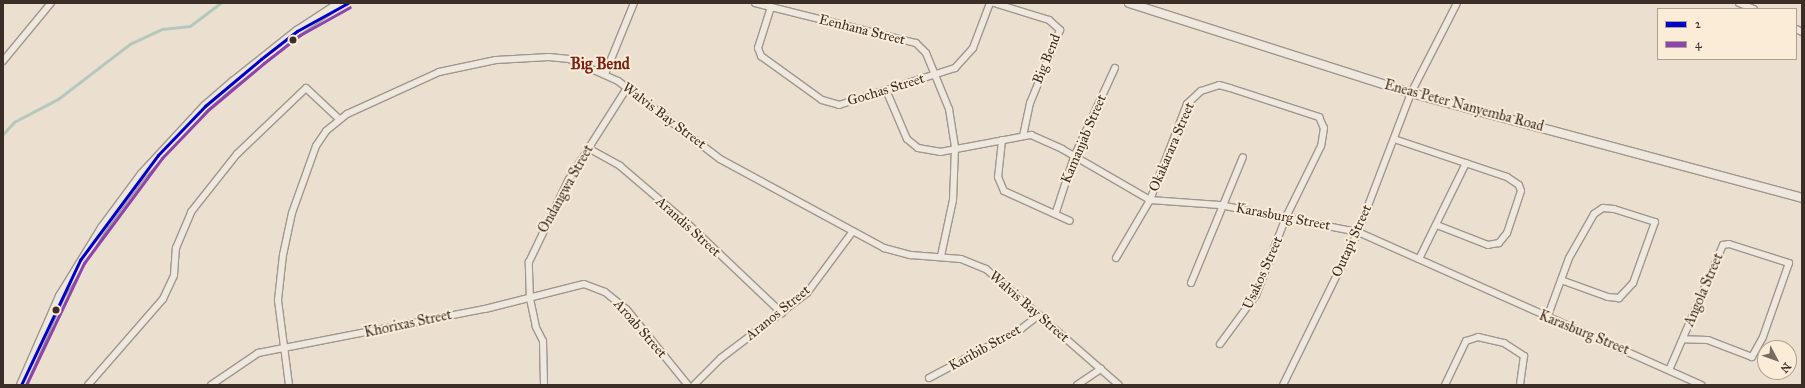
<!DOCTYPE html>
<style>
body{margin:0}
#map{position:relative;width:1805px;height:388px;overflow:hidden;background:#ebe0cf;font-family:"IM FELL Great Primer",serif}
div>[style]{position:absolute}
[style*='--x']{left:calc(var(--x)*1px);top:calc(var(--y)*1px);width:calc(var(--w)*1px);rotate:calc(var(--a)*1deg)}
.stream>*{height:2.5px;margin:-1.25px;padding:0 1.25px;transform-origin:1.25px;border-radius:1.25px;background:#b5c8be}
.roads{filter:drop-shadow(1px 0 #9f978d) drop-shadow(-1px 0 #9f978d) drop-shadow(0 1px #9f978d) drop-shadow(0 -1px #9f978d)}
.street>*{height:6px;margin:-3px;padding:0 3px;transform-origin:3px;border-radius:3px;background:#eee8df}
.secondary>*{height:8px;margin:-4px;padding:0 4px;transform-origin:4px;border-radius:4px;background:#eee8df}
.bus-1>*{height:3px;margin:-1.5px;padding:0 1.5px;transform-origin:1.5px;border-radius:1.5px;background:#0000cd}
.bus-2>*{height:3px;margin:-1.5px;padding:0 1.5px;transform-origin:1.5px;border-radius:1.5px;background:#8e44ad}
.dots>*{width:11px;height:11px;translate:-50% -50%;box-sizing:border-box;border:2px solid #faecd7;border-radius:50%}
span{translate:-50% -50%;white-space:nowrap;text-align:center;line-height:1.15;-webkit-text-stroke:4px #faecd7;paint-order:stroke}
.street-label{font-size:14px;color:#3a2e27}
.quarter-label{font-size:16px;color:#7a1f14;font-weight:700}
.frame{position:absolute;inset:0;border:4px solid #3a2e27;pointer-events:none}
.legend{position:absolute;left:1657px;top:8px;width:140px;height:52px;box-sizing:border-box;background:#faecd7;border:1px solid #ada091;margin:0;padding:5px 7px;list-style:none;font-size:12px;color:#3a2e27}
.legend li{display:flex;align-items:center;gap:8px;height:20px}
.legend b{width:20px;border:1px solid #ada091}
.north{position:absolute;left:1757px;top:340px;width:40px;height:40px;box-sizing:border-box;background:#faecd7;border:1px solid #ada091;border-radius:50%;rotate:131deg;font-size:11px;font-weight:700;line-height:16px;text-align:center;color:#3a2e27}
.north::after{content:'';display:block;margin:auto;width:14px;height:18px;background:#786c62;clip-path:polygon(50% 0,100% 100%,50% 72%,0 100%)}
</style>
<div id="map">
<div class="stream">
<div style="--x:3;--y:134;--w:16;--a:-47"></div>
<div style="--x:14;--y:122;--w:50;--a:-27.6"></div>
<div style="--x:58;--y:99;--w:91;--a:-37.4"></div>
<div style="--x:130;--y:44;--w:35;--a:-25"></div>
<div style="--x:162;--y:29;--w:28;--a:-6"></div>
<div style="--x:190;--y:26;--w:38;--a:-37"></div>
</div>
<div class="roads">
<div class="street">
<div style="--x:755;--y:3;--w:166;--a:14"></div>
<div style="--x:916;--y:43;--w:14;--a:45"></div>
<div style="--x:926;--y:53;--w:61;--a:67.7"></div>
<div style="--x:949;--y:109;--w:39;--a:81"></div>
<div style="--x:955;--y:148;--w:52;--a:92.2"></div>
<div style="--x:953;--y:200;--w:57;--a:102.1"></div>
<div style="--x:994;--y:3;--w:58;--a:17.2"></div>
<div style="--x:1049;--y:20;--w:15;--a:42"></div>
<div style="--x:1060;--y:30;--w:79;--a:112.3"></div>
<div style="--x:1030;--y:103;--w:33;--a:102"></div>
<div style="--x:1739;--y:3;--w:16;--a:22"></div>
<div style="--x:771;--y:7;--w:43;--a:107.6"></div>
<div style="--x:758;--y:48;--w:9;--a:69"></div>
<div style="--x:761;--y:56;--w:75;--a:35.8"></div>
<div style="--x:822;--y:100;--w:18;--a:16"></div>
<div style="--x:839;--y:105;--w:122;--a:-17.7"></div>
<div style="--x:955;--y:68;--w:27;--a:-48"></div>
<div style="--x:973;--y:48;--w:48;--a:-69.3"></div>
<div style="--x:1796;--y:29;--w:7;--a:27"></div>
<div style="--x:3;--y:61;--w:75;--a:-50.4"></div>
<div style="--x:605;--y:74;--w:77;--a:-67.8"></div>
<div style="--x:886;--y:90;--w:53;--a:66.8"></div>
<div style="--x:907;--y:139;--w:14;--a:39"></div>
<div style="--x:918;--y:148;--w:22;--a:10"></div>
<div style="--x:940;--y:152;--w:93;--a:-10.6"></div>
<div style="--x:1031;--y:135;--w:34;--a:24"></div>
<div style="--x:1062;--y:149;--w:102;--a:30.1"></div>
<div style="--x:1150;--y:200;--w:70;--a:4.1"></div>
<div style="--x:1220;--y:205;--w:141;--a:11.1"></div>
<div style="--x:1358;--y:232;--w:376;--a:24"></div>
<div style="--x:1394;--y:139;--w:119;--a:18.6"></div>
<div style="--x:1507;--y:177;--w:14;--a:34"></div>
<div style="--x:1519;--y:185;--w:6;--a:72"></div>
<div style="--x:1521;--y:191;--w:44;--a:108.4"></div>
<div style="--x:1507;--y:233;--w:13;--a:129"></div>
<div style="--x:1499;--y:243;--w:11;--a:170"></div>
<div style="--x:1488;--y:245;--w:55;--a:-158.6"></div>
<div style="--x:1002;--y:140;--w:37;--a:96"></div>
<div style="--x:998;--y:177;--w:15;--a:67"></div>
<div style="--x:1004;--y:191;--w:72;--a:24.4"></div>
<div style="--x:588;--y:148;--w:37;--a:29"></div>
<div style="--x:620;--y:166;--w:88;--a:40.4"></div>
<div style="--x:687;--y:223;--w:131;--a:43.5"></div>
<div style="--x:1056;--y:212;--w:58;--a:-71.9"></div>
<div style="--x:1074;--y:157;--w:98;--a:-65.3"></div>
<div style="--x:1116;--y:258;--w:67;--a:-59.6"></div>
<div style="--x:1150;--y:200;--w:103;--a:-68.9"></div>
<div style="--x:1187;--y:104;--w:19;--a:-43"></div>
<div style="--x:1201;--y:91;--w:19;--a:-18"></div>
<div style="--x:1219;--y:85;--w:11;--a:15"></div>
<div style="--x:1230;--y:88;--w:94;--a:18"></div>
<div style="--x:1319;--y:117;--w:12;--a:66"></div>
<div style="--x:1324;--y:128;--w:18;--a:99"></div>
<div style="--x:1321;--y:146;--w:79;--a:116.2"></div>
<div style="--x:1286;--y:217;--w:84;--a:111"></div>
<div style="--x:1256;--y:295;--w:61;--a:126.3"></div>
<div style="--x:1419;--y:259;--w:107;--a:-63.9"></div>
<div style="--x:1191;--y:283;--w:136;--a:-67.6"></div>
<div style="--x:1547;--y:318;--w:40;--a:-69.8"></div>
<div style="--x:1561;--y:280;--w:23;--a:-70"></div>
<div style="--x:1569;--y:258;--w:51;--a:-60.4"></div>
<div style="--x:1594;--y:214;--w:11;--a:-34"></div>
<div style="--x:1603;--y:208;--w:11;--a:5"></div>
<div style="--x:1614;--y:209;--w:43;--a:17.6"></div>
<div style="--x:1655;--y:222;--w:65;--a:109.8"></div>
<div style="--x:1633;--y:283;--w:21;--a:133"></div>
<div style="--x:1619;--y:298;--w:11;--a:-175"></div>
<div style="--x:1608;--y:297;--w:50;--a:-160.1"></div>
<div style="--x:1670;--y:368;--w:134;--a:-66.7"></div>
<div style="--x:1723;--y:245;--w:6;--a:-9"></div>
<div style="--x:1729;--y:244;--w:63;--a:17.6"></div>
<div style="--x:1789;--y:263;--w:78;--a:109.4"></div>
<div style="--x:1763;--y:337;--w:23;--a:119"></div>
<div style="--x:1752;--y:357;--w:47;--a:-158.9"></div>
<div style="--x:1708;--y:340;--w:25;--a:-178"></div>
<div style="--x:929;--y:378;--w:104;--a:-28"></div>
<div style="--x:1021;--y:329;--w:23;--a:-38"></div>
<div style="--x:88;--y:385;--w:114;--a:-48.9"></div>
<div style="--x:163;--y:299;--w:26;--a:-65"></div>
<div style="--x:174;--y:275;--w:27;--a:-86"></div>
<div style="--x:176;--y:248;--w:39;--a:-67"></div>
<div style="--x:191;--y:212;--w:74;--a:-51.6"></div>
<div style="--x:237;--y:154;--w:95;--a:-43.7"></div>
<div style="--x:306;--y:88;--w:45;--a:43.2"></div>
<div style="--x:211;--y:385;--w:57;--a:-34.2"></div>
<div style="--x:258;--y:353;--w:231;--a:-11"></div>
<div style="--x:485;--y:309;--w:102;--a:-14.2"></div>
<div style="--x:584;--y:284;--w:22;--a:21"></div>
<div style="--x:605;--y:292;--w:28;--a:39"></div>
<div style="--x:627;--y:310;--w:97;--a:50.9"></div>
<div style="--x:289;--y:385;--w:86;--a:-97.4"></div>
<div style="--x:278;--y:300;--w:45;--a:-83.7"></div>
<div style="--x:283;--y:255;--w:43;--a:-77.9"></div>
<div style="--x:292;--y:213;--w:71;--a:-70.3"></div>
<div style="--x:316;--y:146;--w:18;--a:-56"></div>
<div style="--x:326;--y:131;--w:27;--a:-39"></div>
<div style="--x:347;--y:114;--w:101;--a:-24.5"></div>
<div style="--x:439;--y:72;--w:58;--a:-11.9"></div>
<div style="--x:496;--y:60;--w:53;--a:-3.2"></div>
<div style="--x:549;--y:57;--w:20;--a:6"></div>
<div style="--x:569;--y:59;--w:54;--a:24.2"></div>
<div style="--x:618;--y:81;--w:128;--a:37.4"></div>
<div style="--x:720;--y:159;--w:187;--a:28.5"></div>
<div style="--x:884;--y:248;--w:28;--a:15"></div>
<div style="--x:911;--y:255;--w:50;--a:4.6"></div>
<div style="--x:961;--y:259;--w:27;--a:22"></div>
<div style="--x:986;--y:269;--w:176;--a:41.1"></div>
<div style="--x:544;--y:385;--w:44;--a:-91.3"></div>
<div style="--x:543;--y:341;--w:16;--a:-117"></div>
<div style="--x:536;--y:327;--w:29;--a:-102"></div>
<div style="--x:530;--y:299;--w:37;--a:-92"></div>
<div style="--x:529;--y:262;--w:92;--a:-64.3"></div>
<div style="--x:569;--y:179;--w:108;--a:-57.5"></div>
<div style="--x:694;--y:385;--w:38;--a:-45"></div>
<div style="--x:721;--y:358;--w:108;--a:-37.1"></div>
<div style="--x:807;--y:293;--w:77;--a:-53.4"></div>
<div style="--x:1077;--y:385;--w:29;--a:-34"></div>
<div style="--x:1283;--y:385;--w:170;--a:-63.9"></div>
<div style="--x:1358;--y:232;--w:149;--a:-69.1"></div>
<div style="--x:1411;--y:93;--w:101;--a:-62.9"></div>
<div style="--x:1445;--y:385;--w:49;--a:-64.5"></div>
<div style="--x:1466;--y:341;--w:13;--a:-18"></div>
<div style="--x:1478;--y:337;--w:27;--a:13"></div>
<div style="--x:1504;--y:343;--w:24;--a:33"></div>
<div style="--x:1524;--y:356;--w:29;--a:98"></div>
</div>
<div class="secondary">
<div style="--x:1129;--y:3;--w:296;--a:17.7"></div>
<div style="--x:1411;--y:93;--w:405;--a:15"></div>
<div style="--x:21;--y:385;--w:97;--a:-66.3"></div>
<div style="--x:60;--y:296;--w:80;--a:-58.3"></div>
<div style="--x:102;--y:228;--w:67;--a:-53.5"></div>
<div style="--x:142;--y:174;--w:93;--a:-47.2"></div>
<div style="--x:205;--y:106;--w:37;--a:-41"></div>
<div style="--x:233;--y:82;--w:82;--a:-38.6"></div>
<div style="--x:297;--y:31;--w:51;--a:-33.1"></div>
</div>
</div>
<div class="bus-1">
<div style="--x:21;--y:385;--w:138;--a:-64.7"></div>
<div style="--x:80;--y:260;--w:131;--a:-53.4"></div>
<div style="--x:158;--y:155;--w:68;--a:-46.2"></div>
<div style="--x:205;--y:106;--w:73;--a:-40"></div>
<div style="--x:261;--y:59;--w:46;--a:-37.9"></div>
<div style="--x:297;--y:31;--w:58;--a:-28.8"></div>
</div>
<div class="bus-2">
<div style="--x:26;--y:385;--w:135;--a:-64.6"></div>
<div style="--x:84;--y:263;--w:131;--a:-53.4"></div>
<div style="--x:162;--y:158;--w:66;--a:-46.2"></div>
<div style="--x:208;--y:110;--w:73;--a:-40"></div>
<div style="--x:264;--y:63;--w:46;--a:-37.9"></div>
<div style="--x:300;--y:35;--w:57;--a:-29.2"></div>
</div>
<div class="dots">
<div style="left:293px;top:40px;background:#3a2e27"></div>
<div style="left:56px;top:310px;background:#3a2e27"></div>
</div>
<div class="street-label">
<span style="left:862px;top:30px;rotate:14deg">Eenhana Street</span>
<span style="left:1047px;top:59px;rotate:-68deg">Big Bend</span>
<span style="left:886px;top:90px;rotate:-17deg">Gochas Street</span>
<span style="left:1464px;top:106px;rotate:15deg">Eneas Peter Nanyemba Road</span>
<span style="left:664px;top:116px;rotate:37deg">Walvis Bay Street</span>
<span style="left:1084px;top:139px;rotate:-67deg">Kamanjab Street</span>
<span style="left:1172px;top:147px;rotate:-67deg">Okakarara Street</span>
<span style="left:566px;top:189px;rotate:-61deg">Ondangwa Street</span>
<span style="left:1283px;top:217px;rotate:11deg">Karasburg Street</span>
<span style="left:688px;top:227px;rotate:42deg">Arandis Street</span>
<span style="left:1352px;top:241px;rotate:-66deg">Outapi Street</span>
<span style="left:1263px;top:273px;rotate:-66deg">Usakos Street</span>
<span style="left:1704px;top:290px;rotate:-67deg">Angola Street</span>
<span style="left:1029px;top:307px;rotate:41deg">Walvis Bay Street</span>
<span style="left:778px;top:313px;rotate:-39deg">Aranos Street</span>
<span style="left:408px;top:324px;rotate:-12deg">Khorixas Street</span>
<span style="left:640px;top:329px;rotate:49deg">Aroab Street</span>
<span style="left:1584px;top:333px;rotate:22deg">Karasburg Street</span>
<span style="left:985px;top:348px;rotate:-29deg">Karibib Street</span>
</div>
<div class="quarter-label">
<span style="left:600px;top:64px">Big Bend</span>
</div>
<div class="frame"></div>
<ul class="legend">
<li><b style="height:5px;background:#0000cd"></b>2</li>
<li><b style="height:5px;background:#8e44ad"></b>4</li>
</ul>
<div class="north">N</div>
</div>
